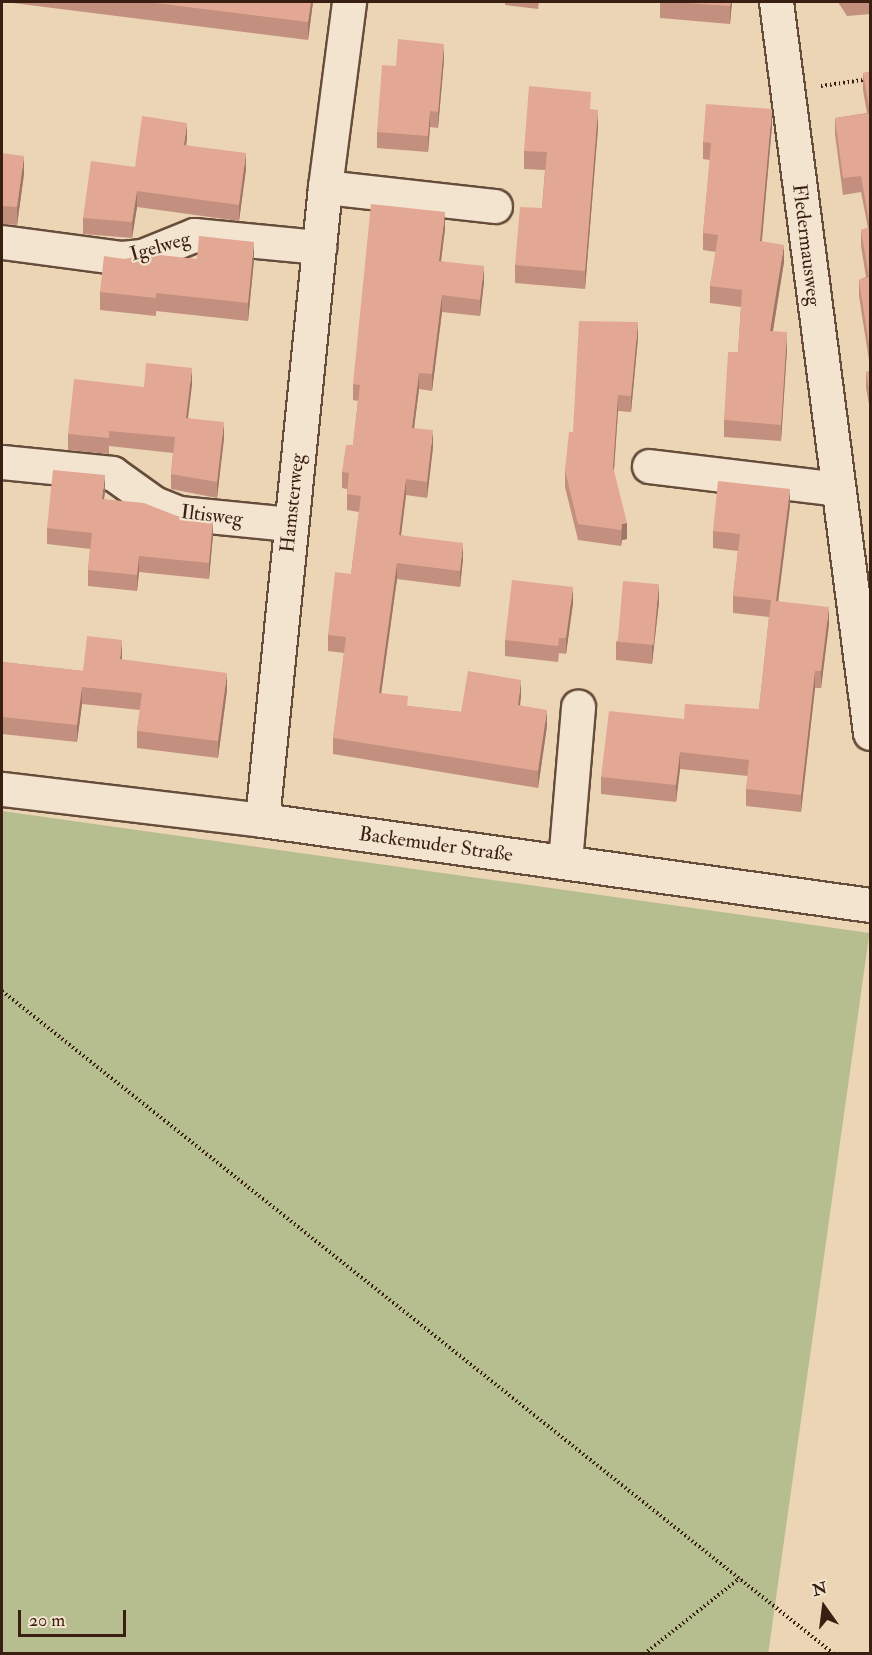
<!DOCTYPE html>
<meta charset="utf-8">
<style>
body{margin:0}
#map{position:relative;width:872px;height:1655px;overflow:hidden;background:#ecd5b5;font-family:"IM FELL Double Pica",serif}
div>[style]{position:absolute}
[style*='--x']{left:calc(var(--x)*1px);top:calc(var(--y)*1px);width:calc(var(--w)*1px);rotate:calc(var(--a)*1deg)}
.green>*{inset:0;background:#b6be8f;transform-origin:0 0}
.path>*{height:4px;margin-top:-2px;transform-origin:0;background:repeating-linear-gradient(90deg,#391f11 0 1.5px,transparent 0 4.5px)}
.roads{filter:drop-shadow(2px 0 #664c3a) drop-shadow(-2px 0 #664c3a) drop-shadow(0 2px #664c3a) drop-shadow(0 -2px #664c3a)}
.minor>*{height:33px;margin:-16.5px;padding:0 16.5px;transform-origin:16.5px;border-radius:16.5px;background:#f3e4cf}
.wall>*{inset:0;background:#c3907f}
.shaded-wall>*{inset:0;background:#9f7668}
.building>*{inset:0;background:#e3a894;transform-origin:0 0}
span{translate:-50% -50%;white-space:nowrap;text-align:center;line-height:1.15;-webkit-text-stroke:4.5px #f3e4cf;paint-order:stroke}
.street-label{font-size:20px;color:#391f11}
.frame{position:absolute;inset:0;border:3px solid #391f11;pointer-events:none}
.north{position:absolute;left:794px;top:1577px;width:60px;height:60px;-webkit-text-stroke:4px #f3e4cf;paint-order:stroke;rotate:346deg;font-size:16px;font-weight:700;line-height:24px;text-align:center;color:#391f11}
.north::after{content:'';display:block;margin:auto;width:21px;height:27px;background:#391f11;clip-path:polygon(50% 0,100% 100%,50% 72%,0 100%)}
.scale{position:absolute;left:18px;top:1610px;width:108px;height:27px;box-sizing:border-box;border:3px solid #391f11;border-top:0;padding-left:8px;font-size:18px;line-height:21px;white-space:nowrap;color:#391f11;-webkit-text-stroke:4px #f3e4cf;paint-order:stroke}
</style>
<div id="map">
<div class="green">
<div style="left:2px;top:811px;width:876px;height:842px;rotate:8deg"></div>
</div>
<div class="path">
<div style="--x:821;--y:86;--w:49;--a:-8.1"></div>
<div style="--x:2;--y:991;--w:1064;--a:38.55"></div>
<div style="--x:644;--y:1654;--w:122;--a:-38.4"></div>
</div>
<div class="roads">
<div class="minor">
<div style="--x:776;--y:2;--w:737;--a:82.67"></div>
<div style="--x:325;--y:187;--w:171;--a:6.4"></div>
<div style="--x:2;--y:242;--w:121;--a:7.6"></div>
<div style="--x:122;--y:258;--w:20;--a:-6"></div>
<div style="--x:142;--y:256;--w:56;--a:-22"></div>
<div style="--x:194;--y:235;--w:126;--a:5.5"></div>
<div style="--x:2;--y:462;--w:111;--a:5.7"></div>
<div style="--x:112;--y:473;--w:52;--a:35.5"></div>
<div style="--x:154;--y:503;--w:27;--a:22"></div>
<div style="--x:179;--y:513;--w:111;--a:5.7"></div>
<div style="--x:649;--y:466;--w:190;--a:6.9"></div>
<div style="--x:2;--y:789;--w:262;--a:6.8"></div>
<div style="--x:262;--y:820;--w:614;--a:7.96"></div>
<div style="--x:262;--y:820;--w:636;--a:-84.32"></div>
<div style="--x:325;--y:187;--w:187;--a:-82.6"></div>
<div style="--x:565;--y:862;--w:156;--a:-85.2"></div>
</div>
</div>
<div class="wall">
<div style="clip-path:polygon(5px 2px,313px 2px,308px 40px)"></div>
<div style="clip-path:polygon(505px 2px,539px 2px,538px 9px,505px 5px)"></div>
<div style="clip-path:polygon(660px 2px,732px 2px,730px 24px,660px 18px)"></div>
<div style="clip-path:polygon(838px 2px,870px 2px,870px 14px,847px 16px)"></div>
<div style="clip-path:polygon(444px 60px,438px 128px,430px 127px,428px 152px,377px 148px,377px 132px,396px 66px)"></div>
<div style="clip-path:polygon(870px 72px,870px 367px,859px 296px,859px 280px,866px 277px,861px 246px,861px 230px,868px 228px,861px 192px,843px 195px,835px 134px,835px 118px,867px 113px,863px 90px,863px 73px)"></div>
<div style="clip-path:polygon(591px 109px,598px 128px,585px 289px,515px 283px,515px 265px,542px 208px,545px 170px,524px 169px,524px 151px)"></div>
<div style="clip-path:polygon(772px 126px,762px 241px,784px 262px,773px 331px,787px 349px,781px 441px,724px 437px,724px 420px,738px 352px,741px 307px,710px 303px,710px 286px,716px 252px,703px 250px,703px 233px,710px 160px,703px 159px,703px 142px)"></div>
<div style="clip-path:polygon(187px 138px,186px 145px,246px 169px,239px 221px,137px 207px,132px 238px,83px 234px,83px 218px,135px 167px)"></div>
<div style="clip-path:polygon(2px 153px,24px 174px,17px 225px,2px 224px)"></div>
<div style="clip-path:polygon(445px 229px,441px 261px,484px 282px,480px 316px,442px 312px,432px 391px,419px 389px,414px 428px,433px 447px,427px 498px,406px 495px,401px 535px,463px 559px,460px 587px,397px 579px,381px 693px,408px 706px,461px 712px,521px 696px,520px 705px,547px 726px,538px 788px,333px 754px,333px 738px,344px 653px,328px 651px,328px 635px,351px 574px,359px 512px,347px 510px,347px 489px,342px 488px,342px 472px,353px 445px,358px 401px,353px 400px,353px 384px)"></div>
<div style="clip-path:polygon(124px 259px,254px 260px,248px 321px,156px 311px,156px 316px,100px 310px,100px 292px)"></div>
<div style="clip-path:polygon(638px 338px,631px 412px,618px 411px,614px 471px,627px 539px,622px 540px,621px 546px,578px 540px,565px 487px,565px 470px,573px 432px)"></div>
<div style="clip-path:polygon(870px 371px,870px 410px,866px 388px,866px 372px)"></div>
<div style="clip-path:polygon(192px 384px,188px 418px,224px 438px,217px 498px,171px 489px,171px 474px,173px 453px,109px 446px,109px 454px,68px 450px,68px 434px,144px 387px)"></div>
<div style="clip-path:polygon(105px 491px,104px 499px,213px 535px,209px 579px,139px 572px,137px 591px,88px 586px,88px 570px,90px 549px,47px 544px,47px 528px)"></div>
<div style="clip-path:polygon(790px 506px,778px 601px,829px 624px,821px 688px,815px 688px,801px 812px,746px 806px,746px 789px,748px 776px,680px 769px,676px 802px,601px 794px,601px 777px,684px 719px,759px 709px,769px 617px,733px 613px,733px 596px,738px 551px,713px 548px,713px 531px)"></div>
<div style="clip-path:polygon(659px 602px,652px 664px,616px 660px,616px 642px)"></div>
<div style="clip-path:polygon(573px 603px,566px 654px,559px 653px,558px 662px,505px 656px,505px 640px)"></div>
<div style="clip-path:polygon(122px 656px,122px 660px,227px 690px,218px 758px,137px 748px,137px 731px,140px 710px,82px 704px,77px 742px,2px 734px,2px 662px,83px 671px)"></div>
</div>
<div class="shaded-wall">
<div style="clip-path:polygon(311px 2px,313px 2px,308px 40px,308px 22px)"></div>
<div style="clip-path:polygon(731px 2px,732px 2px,730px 24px,730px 6px)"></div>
<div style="clip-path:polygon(444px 44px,444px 60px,438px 128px,438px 112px)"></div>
<div style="clip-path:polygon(772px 109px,772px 126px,760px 258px,760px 241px)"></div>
<div style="clip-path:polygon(598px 110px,598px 128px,585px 289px,585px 271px)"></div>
<div style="clip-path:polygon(430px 111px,430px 127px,428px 152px,428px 136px)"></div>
<div style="clip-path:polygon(187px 123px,187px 138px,184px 161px,184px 145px)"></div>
<div style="clip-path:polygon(246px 153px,246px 169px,239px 221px,239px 205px)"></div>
<div style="clip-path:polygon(24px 156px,24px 174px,17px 225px,17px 207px)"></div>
<div style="clip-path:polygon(137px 191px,137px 207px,132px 238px,132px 222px)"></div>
<div style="clip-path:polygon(445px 212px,445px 229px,439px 277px,439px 261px)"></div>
<div style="clip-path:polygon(254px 242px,254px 260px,248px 321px,248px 303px)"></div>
<div style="clip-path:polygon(784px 245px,784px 262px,770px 348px,770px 331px)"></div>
<div style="clip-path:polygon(484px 266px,484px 282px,480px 316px,480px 300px)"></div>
<div style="clip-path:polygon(442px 295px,442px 312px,432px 391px,432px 374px)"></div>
<div style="clip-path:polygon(638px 322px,638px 338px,631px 412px,631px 396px)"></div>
<div style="clip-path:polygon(787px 332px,787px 349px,781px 441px,781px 425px)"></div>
<div style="clip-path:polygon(192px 368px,192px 384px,186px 434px,186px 418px)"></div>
<div style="clip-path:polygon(419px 373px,419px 389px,412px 444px,412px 428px)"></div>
<div style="clip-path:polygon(618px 395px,618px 411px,613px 483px,613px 467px)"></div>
<div style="clip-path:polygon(224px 422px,224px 438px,217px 498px,217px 482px)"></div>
<div style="clip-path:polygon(433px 430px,433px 447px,427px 498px,427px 482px)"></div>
<div style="clip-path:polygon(105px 475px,105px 491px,102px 515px,102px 499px)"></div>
<div style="clip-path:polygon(406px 479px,406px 495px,399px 551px,399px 535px)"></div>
<div style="clip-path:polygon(790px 489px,790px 506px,776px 618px,776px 601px)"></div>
<div style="clip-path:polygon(213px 519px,213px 535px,209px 579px,209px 563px)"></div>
<div style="clip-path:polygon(627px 523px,627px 539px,622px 540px,621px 546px,622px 524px)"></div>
<div style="clip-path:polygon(463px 543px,463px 559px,460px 587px,460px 571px)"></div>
<div style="clip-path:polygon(139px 556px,139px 572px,137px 591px,137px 575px)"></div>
<div style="clip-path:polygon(397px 563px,397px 579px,379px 709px,379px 693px)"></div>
<div style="clip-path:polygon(659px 584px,659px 602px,652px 664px,652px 646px)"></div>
<div style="clip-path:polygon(573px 587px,573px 603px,566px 654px,566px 638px)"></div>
<div style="clip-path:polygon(829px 607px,829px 624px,821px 688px,821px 671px)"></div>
<div style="clip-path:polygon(122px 640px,122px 656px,120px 676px,120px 659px)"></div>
<div style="clip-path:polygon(815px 671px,815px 688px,801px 812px,801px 795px)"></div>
<div style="clip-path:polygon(227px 673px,227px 690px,218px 758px,218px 741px)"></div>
<div style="clip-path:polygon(521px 680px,521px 696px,518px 721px,518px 705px)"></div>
<div style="clip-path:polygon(82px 687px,82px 704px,77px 742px,77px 725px)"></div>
<div style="clip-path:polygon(547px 710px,547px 726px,538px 788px,538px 771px)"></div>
<div style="clip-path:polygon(680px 752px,680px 769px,676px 802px,676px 785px)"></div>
</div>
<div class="building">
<div style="clip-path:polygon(147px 2px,311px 2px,308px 22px)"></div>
<div style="clip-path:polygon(671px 2px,731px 2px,730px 6px)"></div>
<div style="clip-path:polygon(398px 39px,444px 44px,438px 112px,430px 111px,428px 136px,377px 132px,382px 65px,396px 66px)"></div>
<div style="clip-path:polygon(870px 72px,870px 351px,859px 280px,869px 277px,861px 230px,870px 227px,861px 176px,843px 178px,835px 118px,870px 113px,863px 73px)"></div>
<div style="clip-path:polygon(529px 86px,591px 92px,590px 109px,598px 110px,585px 271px,515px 265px,520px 207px,542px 208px,547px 152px,524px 151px)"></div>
<div style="clip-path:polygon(706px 104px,772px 109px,760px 241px,784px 245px,770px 331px,787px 332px,781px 425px,724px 420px,728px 352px,738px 352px,742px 290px,710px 286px,718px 235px,703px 233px,711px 143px,703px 142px)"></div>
<div style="clip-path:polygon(142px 116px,187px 123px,184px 145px,246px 153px,239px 205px,137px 191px,132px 222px,83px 218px,91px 161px,135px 167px)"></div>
<div style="clip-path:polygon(2px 153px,24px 156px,17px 207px,2px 206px)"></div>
<div style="clip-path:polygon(371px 204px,445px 212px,439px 261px,484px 266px,480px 300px,442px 295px,432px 374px,419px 373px,412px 428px,433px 430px,427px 482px,406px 479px,399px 535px,463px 543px,460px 571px,397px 563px,379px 693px,408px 696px,407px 706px,461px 712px,468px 671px,521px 680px,518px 705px,547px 710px,538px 771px,333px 738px,346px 637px,328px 635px,335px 572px,351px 574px,361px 496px,347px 494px,349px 473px,342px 472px,346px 445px,353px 445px,360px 385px,353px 384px)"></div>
<div style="clip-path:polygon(199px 236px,254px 242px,248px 303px,156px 293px,156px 298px,100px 292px,104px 256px,124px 259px,151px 254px,197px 259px)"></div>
<div style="clip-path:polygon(579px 321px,638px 322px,631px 396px,618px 395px,613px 467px,627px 523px,622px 524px,621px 530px,578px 524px,565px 470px,569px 432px,573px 432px)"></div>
<div style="clip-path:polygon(146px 363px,192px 368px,186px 418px,224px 422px,217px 482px,171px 474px,175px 437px,109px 431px,109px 438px,68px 434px,74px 379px,144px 387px)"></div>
<div style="clip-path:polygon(870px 371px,870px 394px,866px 372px)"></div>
<div style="clip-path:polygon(53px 470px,105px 475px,102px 499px,144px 503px,177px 516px,213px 519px,209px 563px,139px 556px,137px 575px,88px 570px,92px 533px,47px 528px)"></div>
<div style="clip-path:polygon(718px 481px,790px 489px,776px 601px,829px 607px,821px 671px,815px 671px,801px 795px,746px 789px,749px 760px,680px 752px,676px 785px,601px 777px,609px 711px,684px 719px,685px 704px,759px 709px,771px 600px,733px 596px,740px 534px,713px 531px)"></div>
<div style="clip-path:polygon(512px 580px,573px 587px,566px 638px,559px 638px,558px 646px,505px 640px)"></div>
<div style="left:623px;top:581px;width:36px;height:61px;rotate:5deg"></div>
<div style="clip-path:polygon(87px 636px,122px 640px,120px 659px,227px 673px,218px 741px,137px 731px,142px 693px,82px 687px,77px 725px,2px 717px,2px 662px,83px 671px)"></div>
</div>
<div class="street-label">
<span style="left:807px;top:245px;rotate:83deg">Fledermausweg</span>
<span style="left:160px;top:246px;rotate:-16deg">Igelweg</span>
<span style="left:292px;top:503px;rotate:-84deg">Hamsterweg</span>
<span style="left:212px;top:515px;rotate:7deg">Iltisweg</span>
<span style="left:436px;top:844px;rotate:8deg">Backemuder Straße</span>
</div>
<div class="frame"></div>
<div class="north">N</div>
<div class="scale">20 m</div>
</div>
